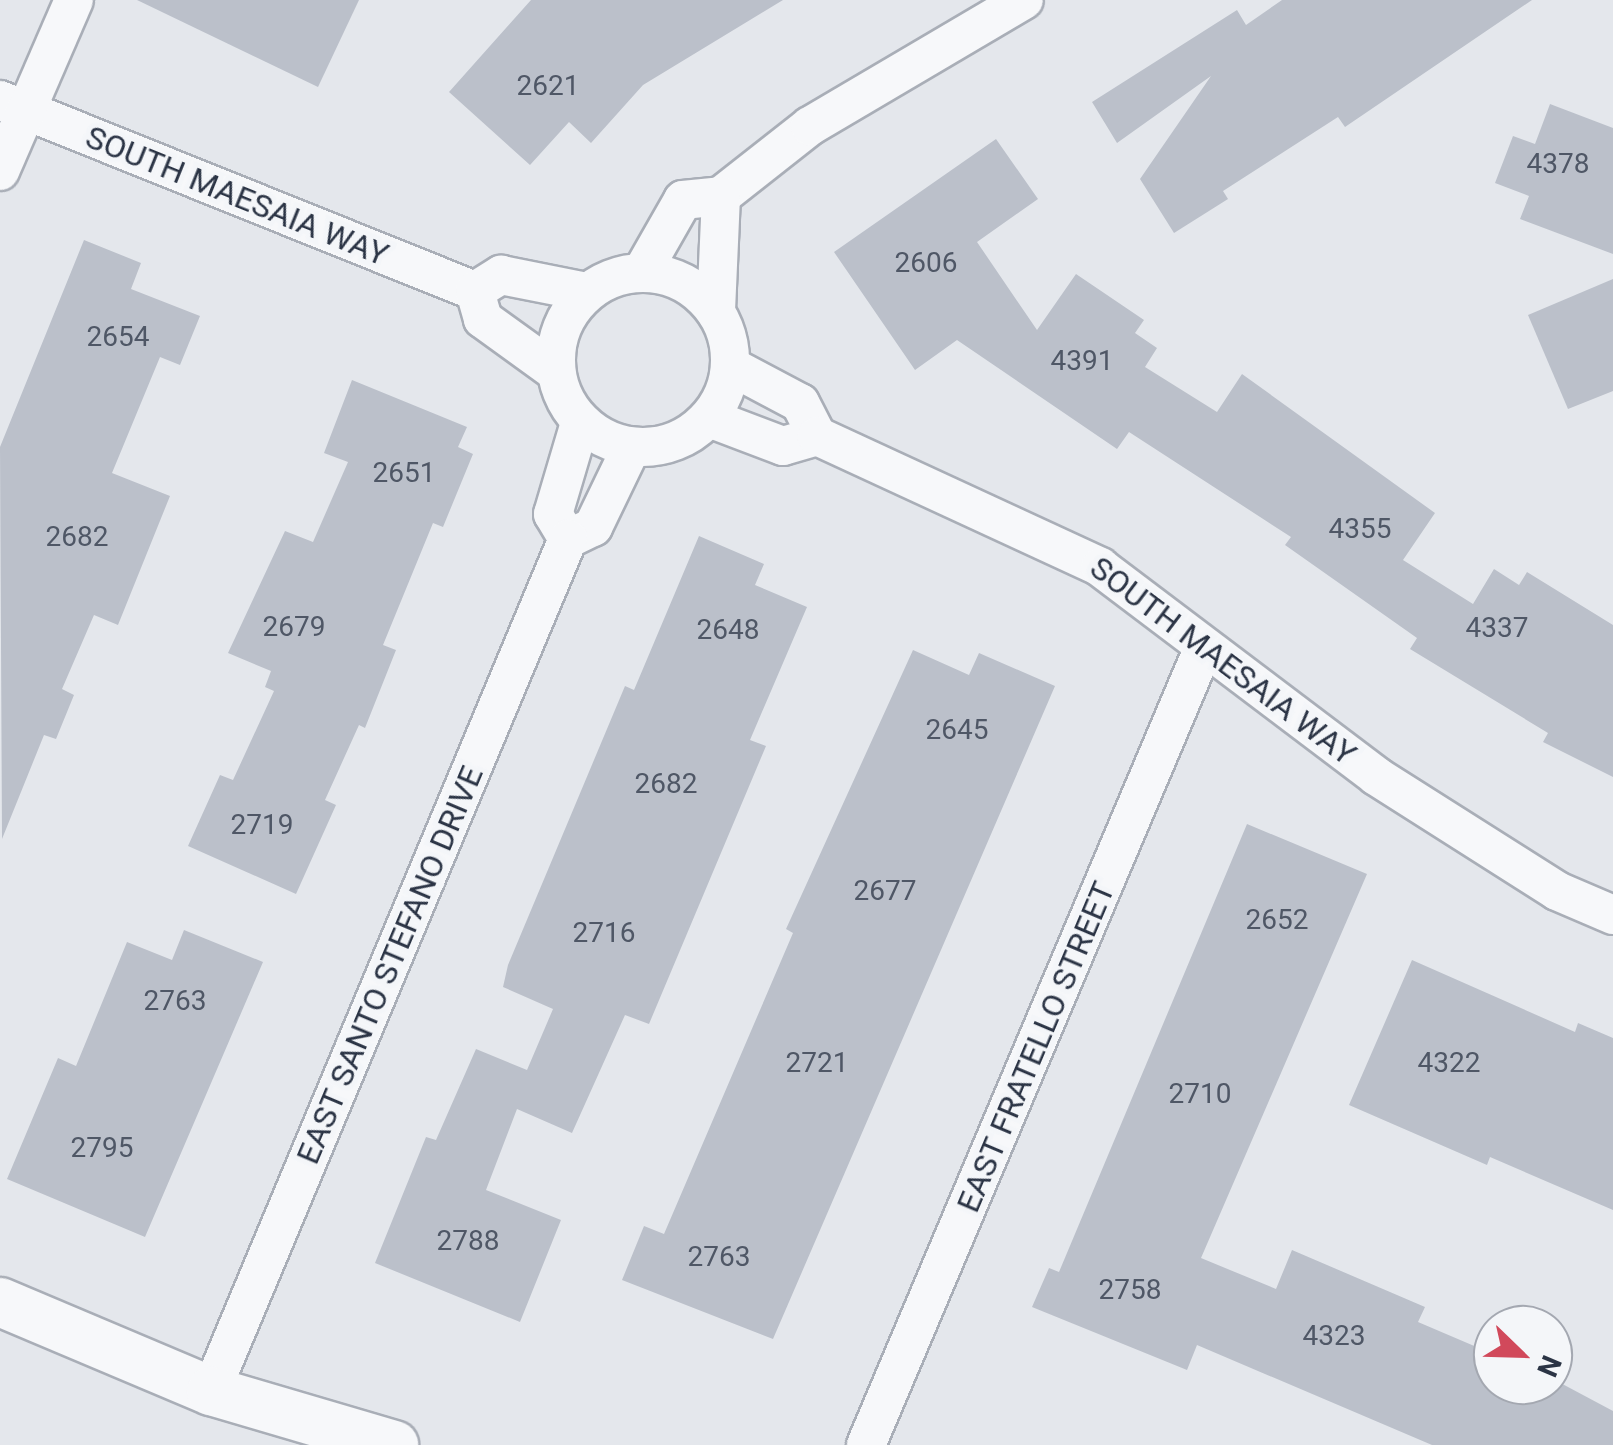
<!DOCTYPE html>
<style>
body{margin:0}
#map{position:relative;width:1613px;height:1445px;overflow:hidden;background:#e4e7ec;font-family:Roboto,sans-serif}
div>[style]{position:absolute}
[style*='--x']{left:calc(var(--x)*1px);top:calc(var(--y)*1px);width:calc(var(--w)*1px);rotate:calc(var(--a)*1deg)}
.building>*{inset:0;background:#bbc0ca}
.roads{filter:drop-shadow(2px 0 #a9aeb7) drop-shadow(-2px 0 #a9aeb7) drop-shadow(0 2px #a9aeb7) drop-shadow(0 -2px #a9aeb7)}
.minor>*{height:38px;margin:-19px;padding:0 19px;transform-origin:19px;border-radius:19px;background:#f7f8fa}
.minor>.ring{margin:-19px;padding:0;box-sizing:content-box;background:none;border:38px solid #f7f8fa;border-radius:50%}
.tertiary>*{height:48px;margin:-24px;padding:0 24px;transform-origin:24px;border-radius:24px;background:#f7f8fa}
span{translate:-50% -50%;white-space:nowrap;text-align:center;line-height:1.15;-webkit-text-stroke:10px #f4f6f9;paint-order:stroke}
.number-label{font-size:28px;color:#4f5766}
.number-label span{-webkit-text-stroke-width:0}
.street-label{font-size:32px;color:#2b3445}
.north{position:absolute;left:1473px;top:1305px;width:100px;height:100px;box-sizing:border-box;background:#f4f6f9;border:2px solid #a4a8b1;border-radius:50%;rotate:113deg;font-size:28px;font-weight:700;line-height:40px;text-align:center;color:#2b3445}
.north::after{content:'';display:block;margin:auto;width:35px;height:45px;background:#d1495b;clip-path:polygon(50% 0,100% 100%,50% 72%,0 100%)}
</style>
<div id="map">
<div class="building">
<div style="clip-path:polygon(137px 0,359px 0,318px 87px)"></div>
<div style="clip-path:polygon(531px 0,783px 0,643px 85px,591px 143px,569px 122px,530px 165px,449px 92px)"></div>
<div style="clip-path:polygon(1282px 0,1532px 0,1345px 127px,1338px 117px,1223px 191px,1228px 199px,1174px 233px,1140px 179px,1211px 76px,1117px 143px,1092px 102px,1237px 10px,1246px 25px)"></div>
<div style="clip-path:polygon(1550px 104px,1613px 128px,1613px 254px,1520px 219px,1529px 196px,1495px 183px,1513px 136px,1535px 144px)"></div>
<div style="clip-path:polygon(996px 139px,1038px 199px,977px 242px,1037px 330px,1076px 274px,1144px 320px,1135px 333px,1157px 348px,1145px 367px,1217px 412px,1242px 374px,1435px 513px,1403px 560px,1473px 604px,1494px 569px,1519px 585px,1527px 572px,1613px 625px,1613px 777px,1543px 742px,1548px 733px,1410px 649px,1417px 638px,1285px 545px,1291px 537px,1129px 432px,1117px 449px,957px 340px,915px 370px,834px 252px)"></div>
<div style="clip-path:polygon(84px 240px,141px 263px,131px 289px,200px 316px,180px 365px,160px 357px,112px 473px,170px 496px,118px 625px,94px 615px,62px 689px,74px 695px,56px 739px,44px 735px,2px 839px,0 447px)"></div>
<div style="clip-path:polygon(1613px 279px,1613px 391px,1568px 409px,1528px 315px)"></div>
<div style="clip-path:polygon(352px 380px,467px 427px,458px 447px,473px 454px,443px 527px,433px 523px,383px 645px,396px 650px,365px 728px,359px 725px,325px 800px,336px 805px,296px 894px,188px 846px,220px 775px,233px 780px,274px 691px,265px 687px,271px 671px,228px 653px,285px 531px,313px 542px,348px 462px,324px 453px)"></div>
<div style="clip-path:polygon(699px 536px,764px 564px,755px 585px,807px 607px,750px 740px,766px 746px,649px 1024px,625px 1015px,572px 1133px,517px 1109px,486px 1190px,561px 1220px,520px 1322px,375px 1263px,426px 1137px,436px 1140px,476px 1049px,527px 1070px,553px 1009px,503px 987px,508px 965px,625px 686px,634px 690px)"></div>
<div style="clip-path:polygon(913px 650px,969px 675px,979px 653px,1055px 686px,773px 1339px,622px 1280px,644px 1226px,664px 1234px,793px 933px,786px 929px)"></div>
<div style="clip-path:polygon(1247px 824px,1367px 874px,1201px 1258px,1276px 1289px,1292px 1250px,1425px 1307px,1418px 1322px,1493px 1354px,1493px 1385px,1553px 1385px,1553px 1379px,1613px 1411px,1613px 1445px,1432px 1445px,1197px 1345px,1187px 1370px,1032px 1307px,1049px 1268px,1059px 1272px)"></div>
<div style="clip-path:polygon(184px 930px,263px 962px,145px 1237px,7px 1179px,58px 1058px,76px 1066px,127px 942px,172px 960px)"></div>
<div style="clip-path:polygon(1412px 960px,1575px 1032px,1578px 1023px,1613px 1038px,1613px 1210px,1490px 1157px,1487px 1165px,1349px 1105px)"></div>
</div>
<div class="roads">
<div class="minor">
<div style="--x:0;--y:100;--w:512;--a:21.91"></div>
<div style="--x:0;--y:171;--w:186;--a:-66.6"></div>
<div style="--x:721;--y:196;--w:113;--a:-38.2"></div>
<div style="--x:810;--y:126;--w:248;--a:-30.5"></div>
<div style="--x:642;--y:272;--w:83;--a:-60.3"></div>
<div style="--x:683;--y:200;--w:38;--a:-6"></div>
<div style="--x:721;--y:196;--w:116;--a:92.5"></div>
<div class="ring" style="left:556px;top:273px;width:136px;height:136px"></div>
<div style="--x:555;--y:371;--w:89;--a:-144.2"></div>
<div style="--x:483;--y:319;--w:29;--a:-106"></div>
<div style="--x:475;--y:291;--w:31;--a:-32"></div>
<div style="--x:501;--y:275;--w:88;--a:11.2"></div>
<div style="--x:709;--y:418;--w:79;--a:20.7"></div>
<div style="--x:783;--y:446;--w:35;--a:-16"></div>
<div style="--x:817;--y:436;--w:37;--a:-117"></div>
<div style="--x:800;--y:403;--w:79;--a:-152.1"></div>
<div style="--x:580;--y:423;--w:95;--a:106.5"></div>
<div style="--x:553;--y:514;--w:29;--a:59"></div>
<div style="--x:568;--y:539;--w:28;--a:-26"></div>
<div style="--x:593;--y:527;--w:88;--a:-64.3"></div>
<div style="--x:817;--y:436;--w:312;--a:24.8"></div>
<div style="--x:1100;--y:567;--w:346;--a:37.1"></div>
<div style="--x:1376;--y:776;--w:214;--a:32.4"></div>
<div style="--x:1557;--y:891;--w:61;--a:23.2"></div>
<div style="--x:211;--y:1391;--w:924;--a:-67.27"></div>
<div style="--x:866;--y:1445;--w:864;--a:-67.05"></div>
</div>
<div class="tertiary">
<div style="--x:0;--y:1302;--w:229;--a:22.9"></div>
<div style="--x:211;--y:1391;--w:191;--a:16.4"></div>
</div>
</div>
<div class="number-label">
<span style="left:548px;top:86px">2621</span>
<span style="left:1558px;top:164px">4378</span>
<span style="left:926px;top:263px">2606</span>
<span style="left:118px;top:337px">2654</span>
<span style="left:1082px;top:361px">4391</span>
<span style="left:404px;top:473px">2651</span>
<span style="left:1360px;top:529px">4355</span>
<span style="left:77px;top:537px">2682</span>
<span style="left:294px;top:627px">2679</span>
<span style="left:1497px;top:628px">4337</span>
<span style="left:728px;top:630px">2648</span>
<span style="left:957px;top:730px">2645</span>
<span style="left:666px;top:784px">2682</span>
<span style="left:262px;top:825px">2719</span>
<span style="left:885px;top:891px">2677</span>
<span style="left:1277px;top:920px">2652</span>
<span style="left:604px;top:933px">2716</span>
<span style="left:175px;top:1001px">2763</span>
<span style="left:817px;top:1063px">2721</span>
<span style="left:1449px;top:1063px">4322</span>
<span style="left:1200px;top:1094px">2710</span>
<span style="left:102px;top:1148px">2795</span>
<span style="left:468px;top:1241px">2788</span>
<span style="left:719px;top:1257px">2763</span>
<span style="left:1130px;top:1290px">2758</span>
<span style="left:1334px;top:1336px">4323</span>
</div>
<div class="street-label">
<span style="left:237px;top:196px;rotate:22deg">SOUTH MAESAIA WAY</span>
<span style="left:1223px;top:661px;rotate:37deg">SOUTH MAESAIA WAY</span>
<span style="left:390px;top:965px;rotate:-67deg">EAST SANTO STEFANO DRIVE</span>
<span style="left:1036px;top:1047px;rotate:-67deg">EAST FRATELLO STREET</span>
</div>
<div class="north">N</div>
</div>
